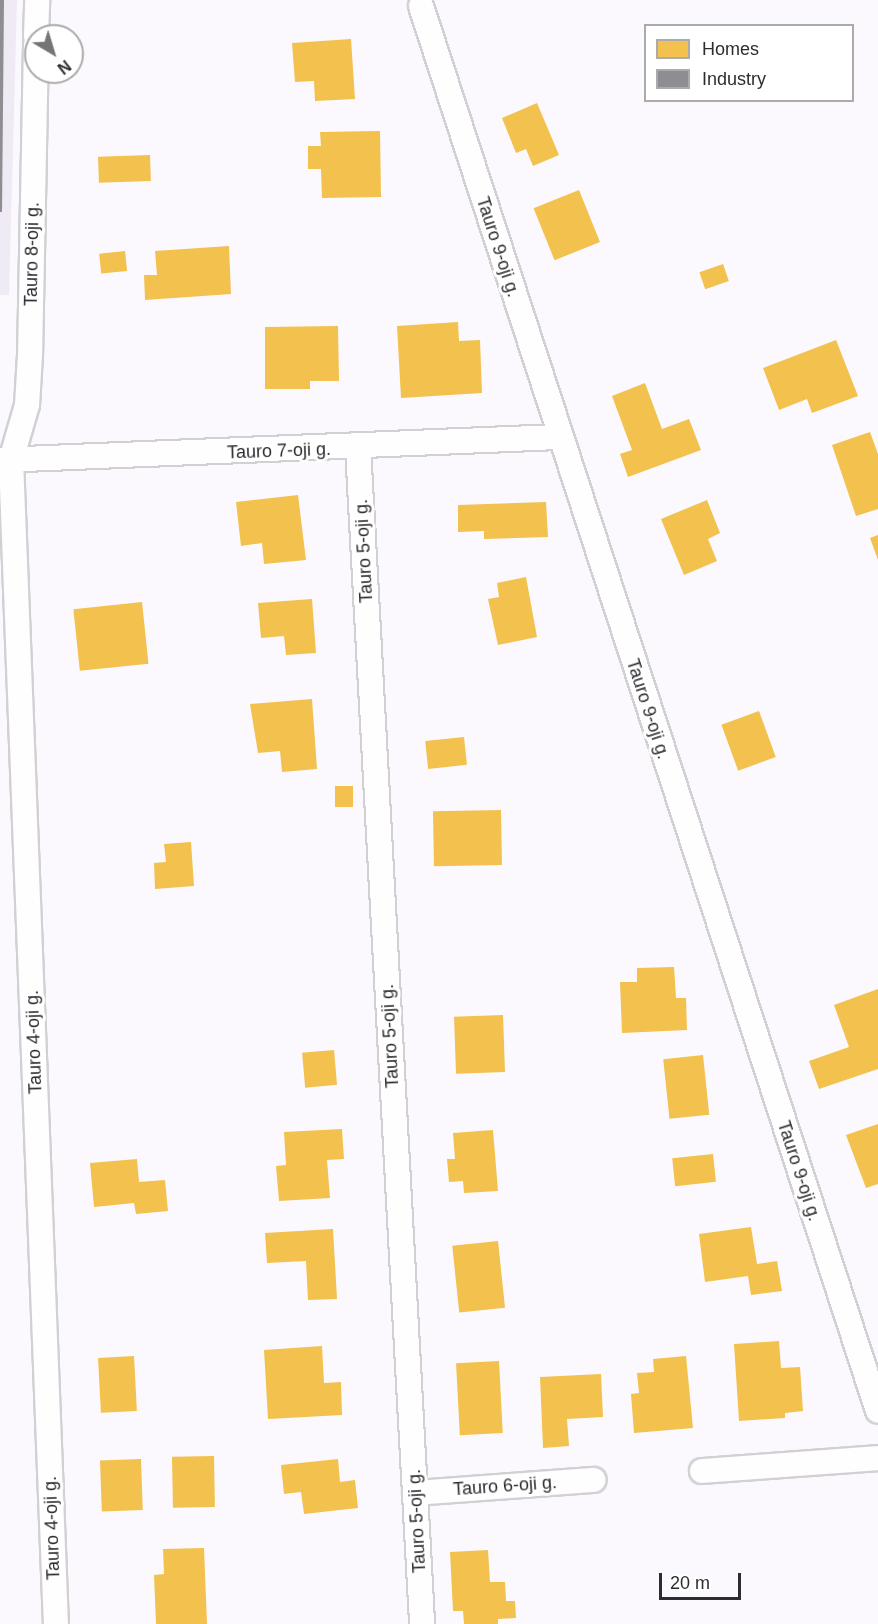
<!DOCTYPE html>
<style>
body{margin:0}
#map{position:relative;width:878px;height:1624px;overflow:hidden;background:#fbf9fd;font-family:Helvetica,sans-serif}
div>[style]{position:absolute}
[style*='--x']{left:calc(var(--x)*1px);top:calc(var(--y)*1px);width:calc(var(--w)*1px);rotate:calc(var(--a)*1deg)}
.built>*{inset:0;background:#efeaf4}
.homes>*{inset:0;background:#f2c14e;transform-origin:0 0}
.industry>*{inset:0;background:#8d8d92}
.roads{filter:drop-shadow(2px 0 #d2d0d4) drop-shadow(-2px 0 #d2d0d4) drop-shadow(0 2px #d2d0d4) drop-shadow(0 -2px #d2d0d4)}
.minor>*{height:24px;margin:-12px;padding:0 12px;transform-origin:12px;border-radius:12px;background:#fefeff}
span{translate:-50% -50%;white-space:nowrap;text-align:center;line-height:1.15;-webkit-text-stroke:6px #fff;paint-order:stroke}
.street-label{font-size:18px;color:#2d2c2f}
.legend{position:absolute;left:644px;top:24px;width:210px;height:78px;box-sizing:border-box;background:#fff;border:2px solid #ababac;margin:0;padding:8px 10px;list-style:none;font-size:18px;color:#2d2c2f}
.legend li{display:flex;align-items:center;gap:12px;height:30px}
.legend b{width:30px;border:2px solid #ababac}
.north{position:absolute;left:24px;top:24px;width:60px;height:60px;box-sizing:border-box;background:#fff;border:2px solid #ababac;border-radius:50%;rotate:142deg;font-size:16px;font-weight:700;line-height:24px;text-align:center;color:#2d2c2f}
.north::after{content:'';display:block;margin:auto;width:21px;height:27px;background:#757477;clip-path:polygon(50% 0,100% 100%,50% 72%,0 100%)}
.scale{position:absolute;left:659px;top:1573px;width:82px;height:27px;box-sizing:border-box;border:3px solid #2d2c2f;border-top:0;padding-left:8px;font-size:18px;line-height:21px;white-space:nowrap;color:#2d2c2f;-webkit-text-stroke:4px #fff;paint-order:stroke}
</style>
<div id="map">
<div class="built">
<div style="clip-path:polygon(0 0,17px 0,9px 295px,0 295px)"></div>
</div>
<div class="homes">
<div style="clip-path:polygon(351px 39px,355px 99px,315px 101px,314px 81px,295px 82px,292px 43px)"></div>
<div style="clip-path:polygon(537px 103px,559px 155px,533px 166px,526px 149px,516px 153px,502px 118px)"></div>
<div style="clip-path:polygon(380px 131px,381px 197px,322px 198px,321px 169px,308px 169px,308px 146px,321px 146px,320px 132px)"></div>
<div style="left:150px;top:155px;width:26px;height:52px;rotate:88deg"></div>
<div style="left:579px;top:190px;width:56px;height:49px;rotate:68deg"></div>
<div style="clip-path:polygon(229px 246px,231px 294px,145px 300px,144px 275px,157px 275px,155px 251px)"></div>
<div style="left:125px;top:251px;width:20px;height:26px;rotate:84deg"></div>
<div style="left:723px;top:264px;width:18px;height:25px;rotate:71deg"></div>
<div style="clip-path:polygon(458px 322px,459px 341px,480px 340px,482px 393px,401px 398px,397px 326px)"></div>
<div style="clip-path:polygon(338px 326px,339px 381px,310px 381px,310px 389px,265px 389px,265px 327px)"></div>
<div style="clip-path:polygon(836px 340px,858px 396px,812px 413px,807px 399px,779px 410px,763px 368px)"></div>
<div style="clip-path:polygon(645px 383px,662px 429px,689px 419px,701px 450px,628px 477px,620px 454px,632px 450px,612px 396px)"></div>
<div style="clip-path:polygon(870px 432px,878px 454px,878px 509px,856px 516px,832px 445px)"></div>
<div style="clip-path:polygon(298px 495px,306px 560px,264px 564px,262px 543px,241px 546px,236px 502px)"></div>
<div style="clip-path:polygon(707px 500px,720px 533px,708px 539px,717px 561px,684px 575px,661px 519px)"></div>
<div style="clip-path:polygon(546px 502px,548px 537px,484px 539px,484px 531px,458px 532px,458px 505px)"></div>
<div style="clip-path:polygon(878px 535px,878px 560px,870px 538px)"></div>
<div style="clip-path:polygon(526px 577px,537px 637px,498px 645px,488px 599px,499px 597px,497px 583px)"></div>
<div style="clip-path:polygon(312px 599px,316px 653px,286px 655px,284px 636px,261px 638px,258px 603px)"></div>
<div style="left:142px;top:602px;width:62px;height:69px;rotate:84deg"></div>
<div style="clip-path:polygon(312px 699px,317px 769px,282px 772px,280px 751px,258px 753px,250px 704px)"></div>
<div style="left:759px;top:711px;width:49px;height:40px;rotate:70deg"></div>
<div style="left:464px;top:737px;width:28px;height:39px;rotate:84deg"></div>
<div style="left:335px;top:786px;width:18px;height:21px"></div>
<div style="left:501px;top:810px;width:55px;height:68px;rotate:89deg"></div>
<div style="clip-path:polygon(191px 842px,194px 886px,155px 889px,154px 863px,166px 862px,164px 844px)"></div>
<div style="clip-path:polygon(674px 967px,676px 998px,686px 998px,687px 1030px,622px 1033px,620px 982px,637px 982px,637px 968px)"></div>
<div style="clip-path:polygon(878px 989px,878px 1069px,819px 1089px,809px 1061px,849px 1047px,834px 1005px)"></div>
<div style="left:503px;top:1015px;width:57px;height:49px;rotate:88deg"></div>
<div style="left:334px;top:1050px;width:35px;height:32px;rotate:85deg"></div>
<div style="left:703px;top:1055px;width:60px;height:40px;rotate:84deg"></div>
<div style="clip-path:polygon(878px 1124px,878px 1184px,866px 1188px,846px 1135px)"></div>
<div style="clip-path:polygon(342px 1129px,344px 1159px,327px 1160px,330px 1198px,279px 1201px,276px 1166px,286px 1165px,284px 1132px)"></div>
<div style="clip-path:polygon(493px 1130px,498px 1191px,464px 1193px,463px 1181px,449px 1182px,447px 1159px,455px 1159px,453px 1133px)"></div>
<div style="left:713px;top:1154px;width:28px;height:41px;rotate:84deg"></div>
<div style="clip-path:polygon(137px 1159px,139px 1182px,165px 1180px,168px 1211px,136px 1214px,134px 1203px,94px 1207px,90px 1163px)"></div>
<div style="clip-path:polygon(751px 1227px,757px 1264px,777px 1261px,782px 1291px,751px 1295px,748px 1276px,705px 1282px,699px 1234px)"></div>
<div style="clip-path:polygon(333px 1229px,337px 1299px,308px 1300px,306px 1261px,267px 1263px,265px 1233px)"></div>
<div style="left:498px;top:1241px;width:67px;height:46px;rotate:84deg"></div>
<div style="clip-path:polygon(779px 1341px,781px 1368px,800px 1367px,803px 1411px,785px 1413px,785px 1418px,739px 1421px,734px 1344px)"></div>
<div style="clip-path:polygon(322px 1346px,324px 1383px,341px 1382px,342px 1415px,268px 1419px,264px 1350px)"></div>
<div style="left:134px;top:1356px;width:55px;height:36px;rotate:87deg"></div>
<div style="clip-path:polygon(686px 1356px,693px 1428px,634px 1433px,631px 1394px,639px 1393px,637px 1373px,654px 1372px,653px 1359px)"></div>
<div style="left:499px;top:1361px;width:72px;height:43px;rotate:87deg"></div>
<div style="clip-path:polygon(601px 1374px,603px 1417px,567px 1419px,569px 1446px,543px 1448px,540px 1377px)"></div>
<div style="left:214px;top:1456px;width:51px;height:42px;rotate:89deg"></div>
<div style="left:141px;top:1459px;width:51px;height:41px;rotate:88deg"></div>
<div style="clip-path:polygon(338px 1459px,340px 1482px,355px 1480px,358px 1508px,304px 1514px,301px 1492px,284px 1494px,281px 1465px)"></div>
<div style="clip-path:polygon(204px 1548px,207px 1624px,156px 1624px,154px 1575px,164px 1574px,163px 1549px)"></div>
<div style="clip-path:polygon(488px 1550px,490px 1582px,505px 1582px,506px 1601px,515px 1601px,516px 1618px,498px 1619px,498px 1624px,464px 1624px,463px 1611px,453px 1611px,450px 1552px)"></div>
</div>
<div class="industry">
<div style="clip-path:polygon(0 0,4px 0,2px 212px,0 212px)"></div>
</div>
<div class="roads">
<div class="minor">
<div style="--x:421;--y:6;--w:1477;--a:71.98"></div>
<div style="--x:36;--y:36;--w:36;--a:-88"></div>
<div style="--x:36;--y:45;--w:310;--a:91.1"></div>
<div style="--x:30;--y:355;--w:50;--a:93.4"></div>
<div style="--x:27;--y:405;--w:57;--a:106.2"></div>
<div style="--x:11;--y:460;--w:1165;--a:87.79"></div>
<div style="--x:358;--y:448;--w:1178;--a:86.88"></div>
<div style="--x:0;--y:460;--w:558;--a:-2.36"></div>
<div style="--x:702;--y:1471;--w:176;--a:-4.2"></div>
<div style="--x:415;--y:1493;--w:179;--a:-4.2"></div>
</div>
</div>
<div class="street-label">
<span style="left:498px;top:247px;rotate:72deg">Tauro 9-oji g.</span>
<span style="left:32px;top:254px;rotate:-89deg">Tauro 8-oji g.</span>
<span style="left:279px;top:451px;rotate:-2deg">Tauro 7-oji g.</span>
<span style="left:364px;top:551px;rotate:-93deg">Tauro 5-oji g.</span>
<span style="left:648px;top:709px;rotate:72deg">Tauro 9-oji g.</span>
<span style="left:390px;top:1036px;rotate:-93deg">Tauro 5-oji g.</span>
<span style="left:34px;top:1042px;rotate:-92deg">Tauro 4-oji g.</span>
<span style="left:799px;top:1171px;rotate:72deg">Tauro 9-oji g.</span>
<span style="left:505px;top:1486px;rotate:-4deg">Tauro 6-oji g.</span>
<span style="left:417px;top:1521px;rotate:-93deg">Tauro 5-oji g.</span>
<span style="left:52px;top:1528px;rotate:-92deg">Tauro 4-oji g.</span>
</div>
<ul class="legend">
<li><b style="height:16px;background:#f2c14e"></b>Homes</li>
<li><b style="height:16px;background:#8d8d92"></b>Industry</li>
</ul>
<div class="north">N</div>
<div class="scale">20 m</div>
</div>
